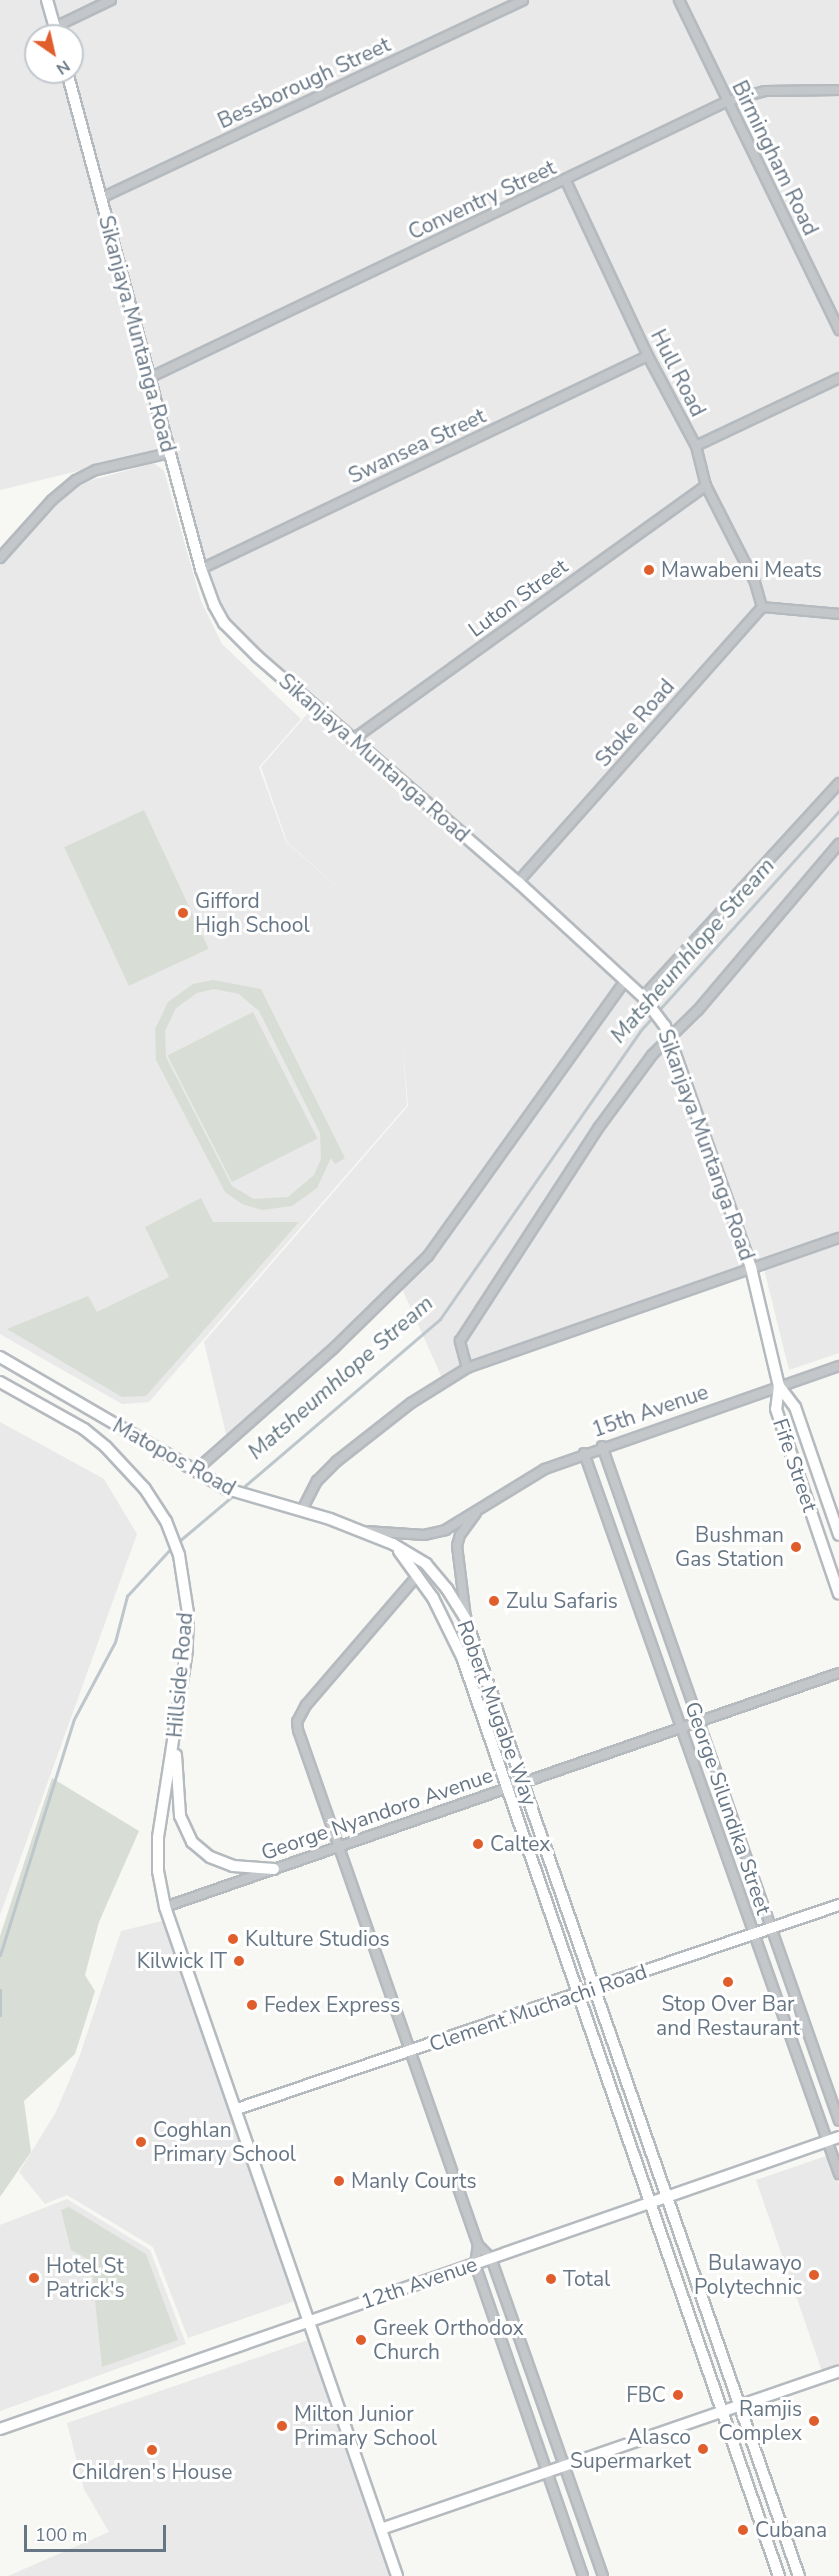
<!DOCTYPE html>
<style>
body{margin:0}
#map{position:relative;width:839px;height:2576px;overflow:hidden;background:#f7f7f4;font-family:"Nunito Sans",sans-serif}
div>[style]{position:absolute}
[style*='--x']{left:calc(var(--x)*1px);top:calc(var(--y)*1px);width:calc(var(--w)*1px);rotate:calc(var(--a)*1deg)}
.built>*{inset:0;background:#e8e9e8}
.green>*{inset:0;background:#d8ded5;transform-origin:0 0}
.stream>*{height:3px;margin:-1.5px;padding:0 1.5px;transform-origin:1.5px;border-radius:1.5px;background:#bdc6cb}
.roads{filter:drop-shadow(2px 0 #b5babf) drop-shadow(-2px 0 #b5babf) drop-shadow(0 2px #b5babf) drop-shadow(0 -2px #b5babf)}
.street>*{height:8px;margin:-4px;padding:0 4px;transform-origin:4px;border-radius:4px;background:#c3c7ca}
.secondary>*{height:10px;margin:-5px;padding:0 5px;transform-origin:5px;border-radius:5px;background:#fff}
.dots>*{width:16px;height:16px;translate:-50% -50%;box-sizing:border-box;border:3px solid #fff;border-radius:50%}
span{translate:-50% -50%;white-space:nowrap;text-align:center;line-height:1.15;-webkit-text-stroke:6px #fff;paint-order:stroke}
.street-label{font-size:21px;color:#677685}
.poi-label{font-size:21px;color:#677685}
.left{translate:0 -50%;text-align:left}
.right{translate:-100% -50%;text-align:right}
.water-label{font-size:22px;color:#637781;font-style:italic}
.north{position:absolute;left:24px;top:24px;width:60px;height:60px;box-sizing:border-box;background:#fff;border:2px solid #c2c8ce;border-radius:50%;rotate:146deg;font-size:16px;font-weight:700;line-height:24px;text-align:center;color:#677685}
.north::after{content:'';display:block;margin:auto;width:21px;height:27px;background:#e05e2c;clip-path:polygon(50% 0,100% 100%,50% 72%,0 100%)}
.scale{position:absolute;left:24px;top:2525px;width:142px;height:27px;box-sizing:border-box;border:3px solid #677685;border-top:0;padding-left:8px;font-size:18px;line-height:21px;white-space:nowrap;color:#677685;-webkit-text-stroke:4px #fff;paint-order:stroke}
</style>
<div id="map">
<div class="built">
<div style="clip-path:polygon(evenodd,0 0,839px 0,839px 1353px,789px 1370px,764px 1269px,443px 1380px,399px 1282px,227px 1438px,204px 1342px,408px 1106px,402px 1034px,407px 1105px,149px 1402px,122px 1404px,0 1334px,0 565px,55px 502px,78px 484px,154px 463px,164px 471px,201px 601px,222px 644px,301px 719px,259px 767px,286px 842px,370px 916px,287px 842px,261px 767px,316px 704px,268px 663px,229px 621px,217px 602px,172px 448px,0 490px,0 0,36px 36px,72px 36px,72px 72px,36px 72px,36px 36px)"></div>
<div style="clip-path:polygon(0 1422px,104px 1479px,137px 1534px,0 1915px)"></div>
<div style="clip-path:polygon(166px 1920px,300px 2299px,188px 2338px,153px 2247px,67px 2195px,45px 2204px,19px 2172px,56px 2112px,80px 2055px,121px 1931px)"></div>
<div style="clip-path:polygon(829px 2155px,839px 2185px,839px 2365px,822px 2371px,756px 2180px)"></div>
<div style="clip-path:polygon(67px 2199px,150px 2250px,186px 2344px,0 2411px,0 2225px)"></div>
<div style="clip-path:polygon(314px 2338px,391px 2576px,8px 2576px,109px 2532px,84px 2489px,67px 2423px)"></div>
</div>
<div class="green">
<div style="left:144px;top:810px;width:153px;height:88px;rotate:65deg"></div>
<div style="clip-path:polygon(evenodd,213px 980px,261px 989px,345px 1158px,335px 1164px,331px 1158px,317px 1188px,292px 1206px,262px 1210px,242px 1204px,225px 1192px,156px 1060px,155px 1029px,168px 1002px,193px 984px,213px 980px,214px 989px,239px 994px,259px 1011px,320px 1133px,321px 1159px,314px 1175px,288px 1197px,254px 1199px,232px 1186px,166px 1057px,165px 1031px,176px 1008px,197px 993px,214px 989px)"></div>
<div style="left:253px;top:1012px;width:142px;height:96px;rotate:63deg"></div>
<div style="clip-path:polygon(201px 1198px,213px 1222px,299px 1222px,146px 1396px,122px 1397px,7px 1329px,88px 1296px,97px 1312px,169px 1277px,145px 1227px)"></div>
<div style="clip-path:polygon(52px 1778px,139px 1831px,99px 1922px,85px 1975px,95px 1991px,75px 2054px,24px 2101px,31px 2152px,0 2197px,0 1936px)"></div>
<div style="clip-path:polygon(69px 2207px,146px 2254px,178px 2340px,102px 2367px,91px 2261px,71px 2250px,61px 2210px)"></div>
</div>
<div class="stream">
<div style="--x:240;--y:1490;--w:263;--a:-40.5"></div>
<div style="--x:440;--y:1319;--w:351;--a:-55.2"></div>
<div style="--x:640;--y:1031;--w:297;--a:-47.9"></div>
<div style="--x:178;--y:1542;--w:75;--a:-40.1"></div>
<div style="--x:0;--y:1955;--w:247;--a:-72.6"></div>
<div style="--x:74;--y:1719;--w:87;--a:-62"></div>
<div style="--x:115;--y:1642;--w:48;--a:-75.4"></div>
<div style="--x:127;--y:1596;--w:68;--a:-47.4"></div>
<div style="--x:0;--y:1990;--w:25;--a:90"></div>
</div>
<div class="roads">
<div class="street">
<div style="--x:679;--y:0;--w:367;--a:64.1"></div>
<div style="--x:55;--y:27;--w:62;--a:-25.7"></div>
<div style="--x:101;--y:198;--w:466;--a:-25.1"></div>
<div style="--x:149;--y:378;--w:642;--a:-25.57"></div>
<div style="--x:728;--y:101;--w:38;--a:-15"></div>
<div style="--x:765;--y:91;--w:74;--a:-0.8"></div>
<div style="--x:696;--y:446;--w:158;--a:-25.4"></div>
<div style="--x:0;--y:558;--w:78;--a:-48.1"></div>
<div style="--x:52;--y:500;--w:31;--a:-40"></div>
<div style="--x:76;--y:480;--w:22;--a:-27"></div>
<div style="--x:96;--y:470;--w:75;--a:-13.1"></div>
<div style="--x:201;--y:569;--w:495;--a:-25.5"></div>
<div style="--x:762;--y:607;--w:77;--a:5.2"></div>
<div style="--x:352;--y:740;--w:436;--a:-35.7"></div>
<div style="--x:518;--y:882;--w:368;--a:-48.4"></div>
<div style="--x:762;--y:607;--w:26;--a:-106"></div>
<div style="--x:755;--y:582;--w:108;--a:-117"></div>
<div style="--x:706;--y:486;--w:41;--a:-104"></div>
<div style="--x:696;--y:446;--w:102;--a:-118.1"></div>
<div style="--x:648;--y:356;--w:193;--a:-115.1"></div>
<div style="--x:643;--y:997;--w:290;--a:-47.5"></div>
<div style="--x:467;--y:1368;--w:28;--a:-105"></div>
<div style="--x:460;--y:1341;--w:255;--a:-57"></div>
<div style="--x:599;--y:1127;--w:89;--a:-53.6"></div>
<div style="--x:652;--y:1055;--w:64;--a:-44.4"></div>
<div style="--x:698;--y:1010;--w:218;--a:-49.7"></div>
<div style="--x:602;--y:1446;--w:715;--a:70.65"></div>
<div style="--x:584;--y:1453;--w:765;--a:70.52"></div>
<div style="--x:195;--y:1471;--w:186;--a:-41.5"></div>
<div style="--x:334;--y:1348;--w:132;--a:-44.4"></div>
<div style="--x:428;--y:1256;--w:337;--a:-54.4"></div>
<div style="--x:302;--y:1510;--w:33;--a:-63"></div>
<div style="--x:317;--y:1481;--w:28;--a:-45"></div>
<div style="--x:337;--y:1461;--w:94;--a:-38.1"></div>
<div style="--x:411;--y:1403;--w:66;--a:-32"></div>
<div style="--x:467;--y:1368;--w:394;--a:-19.3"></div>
<div style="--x:366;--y:1531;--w:58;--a:3.9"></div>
<div style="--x:424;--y:1535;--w:22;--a:-13"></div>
<div style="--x:445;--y:1530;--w:117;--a:-31.4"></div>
<div style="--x:545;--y:1469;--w:312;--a:-19.3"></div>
<div style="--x:418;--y:1575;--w:172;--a:130.7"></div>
<div style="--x:306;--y:1705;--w:19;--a:118"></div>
<div style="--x:297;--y:1722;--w:8;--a:83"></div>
<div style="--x:298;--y:1730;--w:546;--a:70.73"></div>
<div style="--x:478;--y:2245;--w:18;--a:45"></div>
<div style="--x:491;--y:2258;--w:337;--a:70.6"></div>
<div style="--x:466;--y:1618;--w:73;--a:-97.1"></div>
<div style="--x:457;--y:1546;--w:11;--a:-75"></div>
<div style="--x:460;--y:1535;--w:27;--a:-54"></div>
<div style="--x:165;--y:1907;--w:713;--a:-19.15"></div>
<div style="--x:478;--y:2245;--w:19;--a:99"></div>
<div style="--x:475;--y:2264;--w:330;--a:70.9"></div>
</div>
<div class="secondary">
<div style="--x:47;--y:0;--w:37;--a:74"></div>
<div style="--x:67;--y:72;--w:515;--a:74.91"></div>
<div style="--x:201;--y:569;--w:38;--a:70"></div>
<div style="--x:214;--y:605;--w:21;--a:61"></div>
<div style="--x:224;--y:623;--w:48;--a:45"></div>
<div style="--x:258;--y:657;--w:344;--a:40.9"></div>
<div style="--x:518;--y:882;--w:170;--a:42.6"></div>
<div style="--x:643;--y:997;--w:36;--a:53"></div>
<div style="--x:665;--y:1026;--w:257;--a:70.4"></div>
<div style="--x:751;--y:1268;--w:121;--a:76.7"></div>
<div style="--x:779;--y:1386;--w:23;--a:97"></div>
<div style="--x:776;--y:1409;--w:195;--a:71.2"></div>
<div style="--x:0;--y:1357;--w:263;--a:30.2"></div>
<div style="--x:227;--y:1489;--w:107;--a:16.2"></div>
<div style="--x:330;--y:1519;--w:68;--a:21.6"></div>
<div style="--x:393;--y:1544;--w:39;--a:31"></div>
<div style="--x:426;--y:1564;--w:33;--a:50"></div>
<div style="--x:447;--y:1589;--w:36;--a:58"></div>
<div style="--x:466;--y:1620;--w:1012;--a:70.8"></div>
<div style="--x:0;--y:1382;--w:96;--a:29.2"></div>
<div style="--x:84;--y:1429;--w:28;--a:39"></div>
<div style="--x:106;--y:1447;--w:57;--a:47.1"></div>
<div style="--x:145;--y:1489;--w:38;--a:57"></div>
<div style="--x:166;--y:1521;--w:36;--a:69"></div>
<div style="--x:179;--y:1555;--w:59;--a:81.2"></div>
<div style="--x:188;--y:1613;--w:37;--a:92"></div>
<div style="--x:187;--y:1650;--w:189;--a:98.8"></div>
<div style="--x:158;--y:1837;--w:34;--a:90"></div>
<div style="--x:158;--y:1871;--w:37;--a:79"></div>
<div style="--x:165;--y:1907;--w:708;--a:70.87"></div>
<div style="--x:779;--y:1386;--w:26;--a:53"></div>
<div style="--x:795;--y:1407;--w:135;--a:71"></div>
<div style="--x:399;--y:1551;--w:58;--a:54.1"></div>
<div style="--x:433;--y:1598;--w:66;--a:63.8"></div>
<div style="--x:462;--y:1657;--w:972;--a:70.97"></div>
<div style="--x:176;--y:1755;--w:61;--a:86.2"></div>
<div style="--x:180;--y:1816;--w:29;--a:65"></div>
<div style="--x:192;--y:1842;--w:23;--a:40"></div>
<div style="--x:210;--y:1857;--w:25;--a:21"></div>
<div style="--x:233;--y:1866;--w:41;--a:4.2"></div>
<div style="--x:237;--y:2109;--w:636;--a:-18.72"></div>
<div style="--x:0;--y:2429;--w:888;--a:-19.19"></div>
<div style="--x:381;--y:2529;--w:484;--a:-19"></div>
</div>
</div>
<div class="dots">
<div style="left:649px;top:570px;background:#e05e2c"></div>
<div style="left:183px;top:913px;background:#e05e2c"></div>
<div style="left:796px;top:1547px;background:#e05e2c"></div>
<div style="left:494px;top:1601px;background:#e05e2c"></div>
<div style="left:478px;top:1844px;background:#e05e2c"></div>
<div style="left:233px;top:1939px;background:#e05e2c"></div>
<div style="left:239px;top:1961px;background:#e05e2c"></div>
<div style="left:728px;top:1982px;background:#e05e2c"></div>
<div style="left:252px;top:2005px;background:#e05e2c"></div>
<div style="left:141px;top:2142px;background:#e05e2c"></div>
<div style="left:339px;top:2181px;background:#e05e2c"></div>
<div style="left:814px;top:2275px;background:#e05e2c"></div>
<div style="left:34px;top:2278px;background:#e05e2c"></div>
<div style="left:551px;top:2279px;background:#e05e2c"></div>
<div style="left:361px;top:2340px;background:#e05e2c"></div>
<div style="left:678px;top:2395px;background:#e05e2c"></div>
<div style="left:814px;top:2421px;background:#e05e2c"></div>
<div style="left:282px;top:2426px;background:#e05e2c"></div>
<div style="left:703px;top:2449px;background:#e05e2c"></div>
<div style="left:152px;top:2450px;background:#e05e2c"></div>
<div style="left:743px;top:2530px;background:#e05e2c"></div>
</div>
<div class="street-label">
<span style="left:304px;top:83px;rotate:-25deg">Bessborough Street</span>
<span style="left:775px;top:158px;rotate:64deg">Birmingham Road</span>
<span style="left:482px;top:200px;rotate:-25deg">Conventry Street</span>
<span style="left:137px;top:334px;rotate:75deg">Sikanjaya Muntanga Road</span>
<span style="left:678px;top:373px;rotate:63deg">Hull Road</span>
<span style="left:417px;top:446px;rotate:-25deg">Swansea Street</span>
<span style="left:518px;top:598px;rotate:-36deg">Luton Street</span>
<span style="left:635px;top:723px;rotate:-49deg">Stoke Road</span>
<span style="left:374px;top:758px;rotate:41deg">Sikanjaya Muntanga Road</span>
<span style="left:706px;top:1145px;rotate:70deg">Sikanjaya Muntanga Road</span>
<span style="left:650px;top:1411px;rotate:-19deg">15th Avenue</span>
<span style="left:174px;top:1457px;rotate:29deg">Matopos Road</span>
<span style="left:795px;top:1465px;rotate:71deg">Fife Street</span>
<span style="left:180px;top:1675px;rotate:-85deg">Hillside Road</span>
<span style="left:497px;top:1713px;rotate:70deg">Robert Mugabe Way</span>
<span style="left:728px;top:1808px;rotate:71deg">George Silundika Street</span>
<span style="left:377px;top:1814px;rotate:-19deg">George Nyandoro Avenue</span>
<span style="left:538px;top:2008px;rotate:-19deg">Clement Muchachi Road</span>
<span style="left:419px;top:2283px;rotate:-19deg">12th Avenue</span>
</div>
<div class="poi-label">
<span class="left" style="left:661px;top:570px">Mawabeni Meats</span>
<span class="left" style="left:195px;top:913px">Gifford<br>High School</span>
<span class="right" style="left:784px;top:1547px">Bushman<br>Gas Station</span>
<span class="left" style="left:506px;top:1601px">Zulu Safaris</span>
<span class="left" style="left:490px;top:1844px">Caltex</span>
<span class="left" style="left:245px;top:1939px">Kulture Studios</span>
<span class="right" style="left:227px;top:1961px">Kilwick IT</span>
<span style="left:728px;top:2016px">Stop Over Bar<br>and Restaurant</span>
<span class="left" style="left:264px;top:2005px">Fedex Express</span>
<span class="left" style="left:153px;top:2142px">Coghlan<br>Primary School</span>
<span class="left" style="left:351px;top:2181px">Manly Courts</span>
<span class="right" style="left:802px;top:2275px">Bulawayo<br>Polytechnic</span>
<span class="left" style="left:46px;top:2278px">Hotel St<br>Patrick's</span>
<span class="left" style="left:563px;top:2279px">Total</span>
<span class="left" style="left:373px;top:2340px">Greek Orthodox<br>Church</span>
<span class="right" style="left:666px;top:2395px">FBC</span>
<span class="right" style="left:802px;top:2421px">Ramjis<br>Complex</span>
<span class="left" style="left:294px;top:2426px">Milton Junior<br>Primary School</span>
<span class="right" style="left:691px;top:2449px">Alasco<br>Supermarket</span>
<span style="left:152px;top:2472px">Children's House</span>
<span class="left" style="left:755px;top:2530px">Cubana</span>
</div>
<div class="water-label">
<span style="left:693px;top:951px;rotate:-49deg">Matsheumhlope Stream</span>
<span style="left:341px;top:1378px;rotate:-41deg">Matsheumhlope Stream</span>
</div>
<div class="north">N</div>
<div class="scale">100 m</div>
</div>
